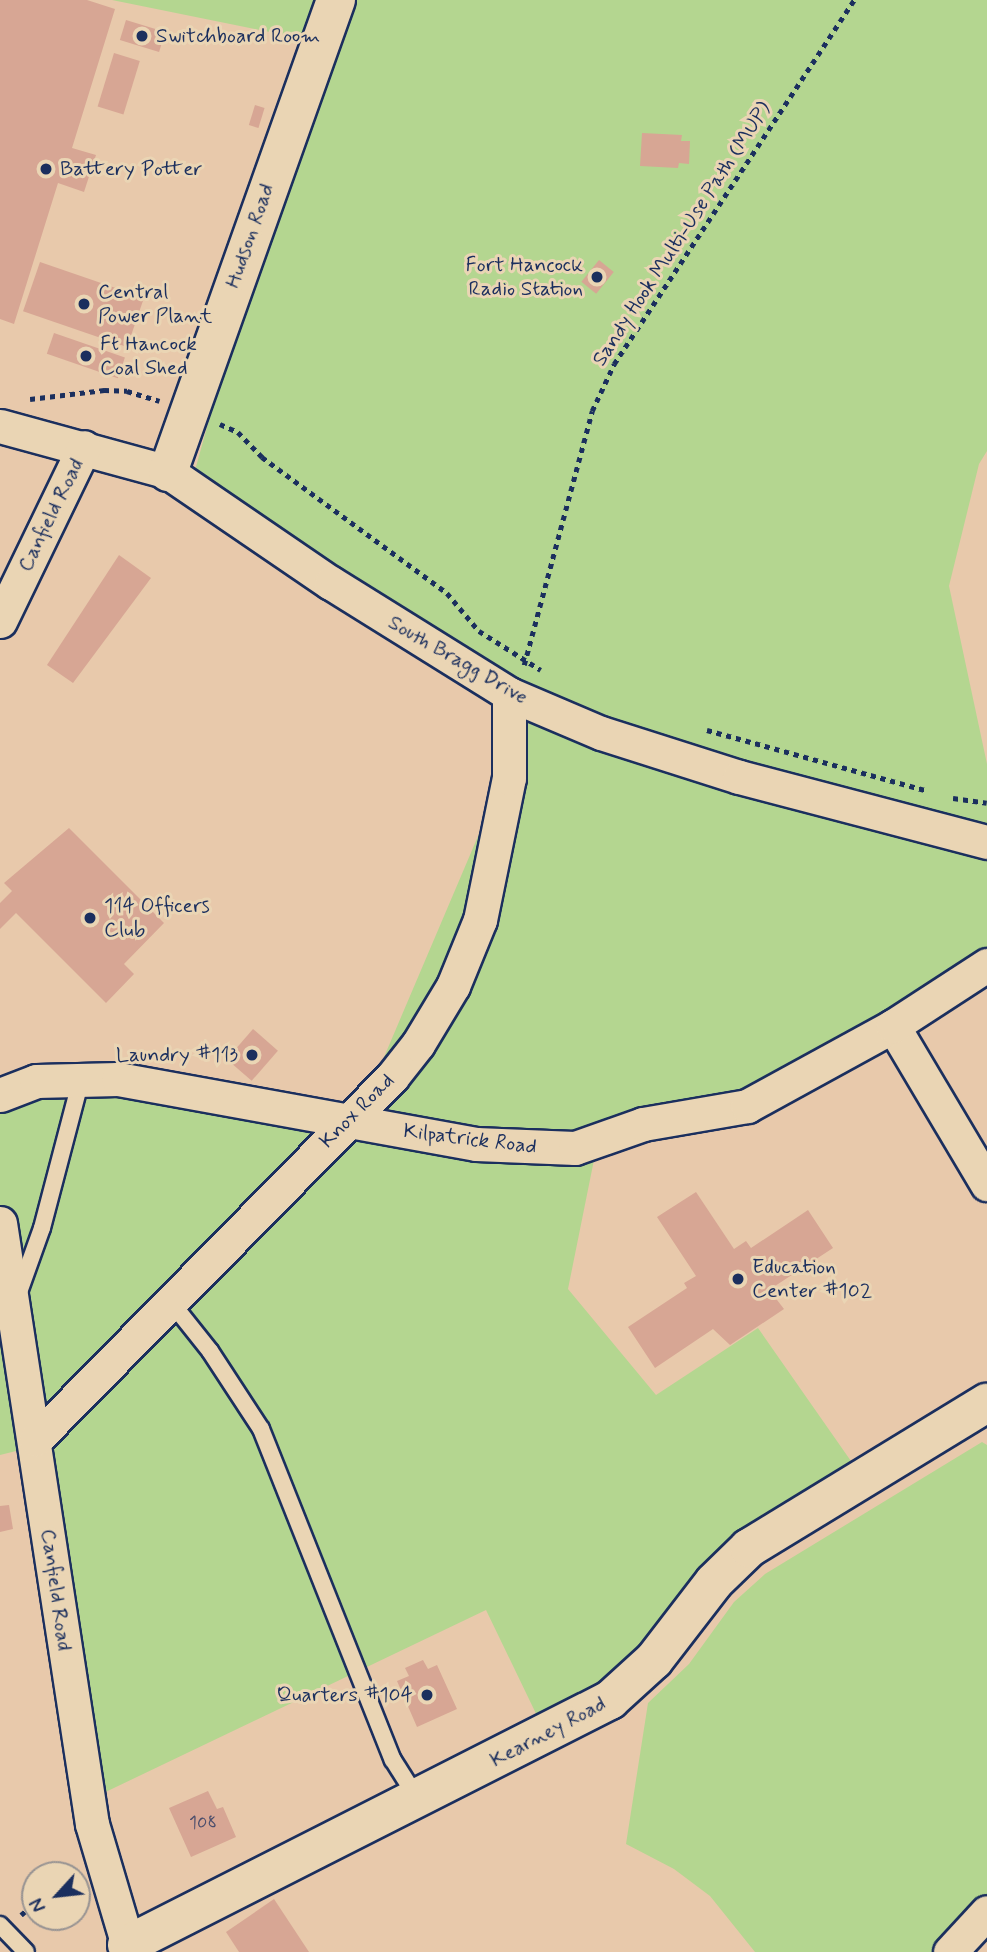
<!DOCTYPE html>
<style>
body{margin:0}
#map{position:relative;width:987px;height:1952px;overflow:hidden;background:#e8c9ab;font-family:Mynerve,sans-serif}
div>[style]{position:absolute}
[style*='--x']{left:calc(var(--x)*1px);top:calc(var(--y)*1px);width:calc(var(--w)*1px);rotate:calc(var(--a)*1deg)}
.green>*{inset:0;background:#b4d690}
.building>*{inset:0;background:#d7a694;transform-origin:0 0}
.path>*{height:4.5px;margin-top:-2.25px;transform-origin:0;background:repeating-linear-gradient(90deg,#1b2f5e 0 5px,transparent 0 10px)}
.roads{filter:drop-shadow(2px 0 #1b2f5e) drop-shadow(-2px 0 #1b2f5e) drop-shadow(0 2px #1b2f5e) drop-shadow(0 -2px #1b2f5e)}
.service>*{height:16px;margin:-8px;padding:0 8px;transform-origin:8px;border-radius:8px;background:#ead5b4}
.minor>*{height:33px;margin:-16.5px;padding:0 16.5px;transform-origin:16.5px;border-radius:16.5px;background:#ead5b4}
.tertiary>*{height:38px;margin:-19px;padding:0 19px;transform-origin:19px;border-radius:19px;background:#ead5b4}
.dots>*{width:19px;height:19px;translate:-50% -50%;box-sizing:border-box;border:4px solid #ead5b4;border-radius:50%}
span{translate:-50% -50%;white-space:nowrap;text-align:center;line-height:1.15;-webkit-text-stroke:6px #ead5b4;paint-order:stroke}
.number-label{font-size:18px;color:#4a4d6c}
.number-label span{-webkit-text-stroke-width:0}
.poi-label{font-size:21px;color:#1b2f5e}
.left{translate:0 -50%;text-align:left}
.right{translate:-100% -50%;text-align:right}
.street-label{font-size:21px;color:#1b2f5e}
.north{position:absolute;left:21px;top:1861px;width:70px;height:70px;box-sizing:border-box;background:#ead5b4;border:2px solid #979392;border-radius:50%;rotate:243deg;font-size:19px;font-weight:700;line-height:28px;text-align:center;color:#1b2f5e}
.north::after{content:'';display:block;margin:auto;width:24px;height:32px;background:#1b2f5e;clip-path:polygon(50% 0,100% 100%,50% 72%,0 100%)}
</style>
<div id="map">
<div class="green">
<div style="clip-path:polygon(112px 0,987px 0,987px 451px,979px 464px,949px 586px,987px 764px,987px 948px,782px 1091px,599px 1135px,568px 1289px,656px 1395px,758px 1328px,853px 1464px,612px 1680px,541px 1724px,486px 1610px,93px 1798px,32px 1447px,0 1455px,0 1093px,81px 1071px,350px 1137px,527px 721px,189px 492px,314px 41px)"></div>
<div style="clip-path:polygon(982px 1442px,987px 1445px,987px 1894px,936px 1952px,755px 1952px,710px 1896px,674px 1869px,626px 1844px,648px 1703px,689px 1664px,734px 1602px,765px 1574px)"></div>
</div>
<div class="building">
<div style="clip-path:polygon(0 0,87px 0,115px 9px,72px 148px,96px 155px,84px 192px,58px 183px,14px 324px,0 319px)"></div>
<div style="left:126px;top:20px;width:41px;height:21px;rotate:17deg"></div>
<div style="left:114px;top:53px;width:27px;height:56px;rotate:17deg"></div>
<div style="left:255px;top:105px;width:10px;height:21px;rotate:17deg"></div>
<div style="clip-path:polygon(642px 133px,682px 135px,681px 141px,690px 141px,689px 164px,679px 163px,678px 168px,640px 166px)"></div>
<div style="left:599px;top:260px;width:19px;height:28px;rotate:39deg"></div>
<div style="left:40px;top:262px;width:110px;height:52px;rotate:19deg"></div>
<div style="left:54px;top:333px;width:75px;height:22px;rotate:19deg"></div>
<div style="clip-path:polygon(119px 555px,151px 578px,73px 683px,47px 665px)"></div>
<div style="clip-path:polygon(69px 828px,164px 923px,124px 964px,134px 974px,106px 1003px,16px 913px,0 929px,0 903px,12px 891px,4px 883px)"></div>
<div style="left:253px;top:1029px;width:33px;height:40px;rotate:41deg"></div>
<div style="clip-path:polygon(696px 1192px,734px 1249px,746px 1241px,751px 1248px,808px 1210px,833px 1248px,775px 1286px,779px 1292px,774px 1296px,784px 1309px,730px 1345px,713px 1329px,655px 1368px,628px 1327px,687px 1288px,684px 1283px,696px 1276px,657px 1217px)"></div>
<div style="clip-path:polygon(9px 1505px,13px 1529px,0 1532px,0 1506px)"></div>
<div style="clip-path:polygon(423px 1660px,428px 1669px,437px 1665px,457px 1709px,417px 1727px,397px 1681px,409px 1676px,405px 1668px)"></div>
<div style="clip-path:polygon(208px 1791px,217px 1809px,223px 1807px,236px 1837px,191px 1857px,169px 1808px)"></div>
<div style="clip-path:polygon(274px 1899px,309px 1952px,239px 1952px,226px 1932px)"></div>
</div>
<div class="path">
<div style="--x:30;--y:399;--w:75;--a:-6.9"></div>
<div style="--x:104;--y:390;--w:23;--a:2"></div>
<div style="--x:127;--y:391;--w:34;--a:17"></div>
<div style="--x:220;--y:424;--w:20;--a:24"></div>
<div style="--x:238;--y:432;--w:35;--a:46"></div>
<div style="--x:262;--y:457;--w:230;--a:36.3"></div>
<div style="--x:447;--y:593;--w:50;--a:49.9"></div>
<div style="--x:479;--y:631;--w:73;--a:32.2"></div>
<div style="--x:524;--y:665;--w:263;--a:-75"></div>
<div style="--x:592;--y:411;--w:52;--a:-64.9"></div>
<div style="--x:614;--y:364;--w:436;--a:-56.6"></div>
<div style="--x:707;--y:730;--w:226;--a:15.4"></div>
<div style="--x:953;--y:798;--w:34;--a:8"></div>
<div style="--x:21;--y:1915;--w:18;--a:-41"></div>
</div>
<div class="roads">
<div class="service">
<div style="--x:18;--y:1295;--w:71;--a:-70.3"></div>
<div style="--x:42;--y:1228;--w:157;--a:-75.3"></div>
<div style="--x:171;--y:1302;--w:63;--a:51.5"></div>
<div style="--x:210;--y:1351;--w:93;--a:56.8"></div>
<div style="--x:261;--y:1429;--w:356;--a:68.3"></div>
<div style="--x:393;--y:1760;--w:45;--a:57.7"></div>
<div style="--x:0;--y:1925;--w:37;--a:46"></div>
</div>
<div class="minor">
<div style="--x:0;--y:426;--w:174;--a:15.3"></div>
<div style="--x:168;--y:472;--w:197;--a:34.3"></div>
<div style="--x:331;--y:583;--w:210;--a:31.9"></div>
<div style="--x:509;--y:694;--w:100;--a:23"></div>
<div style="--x:601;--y:733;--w:145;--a:17.7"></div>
<div style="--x:739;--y:777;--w:256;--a:14.7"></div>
<div style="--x:0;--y:621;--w:193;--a:-64.2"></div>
<div style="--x:893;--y:1026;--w:184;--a:59.3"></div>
<div style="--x:0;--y:1095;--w:39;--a:-21"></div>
<div style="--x:36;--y:1081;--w:82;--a:-1.4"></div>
<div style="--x:118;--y:1079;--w:364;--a:10.3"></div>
<div style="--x:476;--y:1144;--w:99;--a:2.3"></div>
<div style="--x:575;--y:1148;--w:72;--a:-19.4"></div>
<div style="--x:643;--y:1124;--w:106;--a:-9.8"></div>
<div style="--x:747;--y:1106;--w:166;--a:-28.7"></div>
<div style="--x:893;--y:1026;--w:112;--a:-33"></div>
<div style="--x:0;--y:1223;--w:608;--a:81.3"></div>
<div style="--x:92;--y:1824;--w:134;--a:73.5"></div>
<div style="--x:36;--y:1439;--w:508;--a:-45.48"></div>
<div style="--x:392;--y:1077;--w:42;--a:-51.8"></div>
<div style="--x:418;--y:1044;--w:68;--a:-58.9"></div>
<div style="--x:453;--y:986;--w:71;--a:-67.8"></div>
<div style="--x:480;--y:920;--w:145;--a:-78.5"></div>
<div style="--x:509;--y:778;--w:84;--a:-90"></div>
<div style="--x:950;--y:1952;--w:54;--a:-47.2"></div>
</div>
<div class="tertiary">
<div style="--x:168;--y:472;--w:501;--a:-70.41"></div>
<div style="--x:127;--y:1945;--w:542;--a:-26.9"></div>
<div style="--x:610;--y:1700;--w:59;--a:-42.3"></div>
<div style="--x:654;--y:1660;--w:98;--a:-52.4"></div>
<div style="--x:714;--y:1582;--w:49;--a:-44.2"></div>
<div style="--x:749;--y:1548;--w:279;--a:-31.4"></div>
</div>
</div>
<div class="dots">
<div style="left:142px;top:36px;background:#1b2f5e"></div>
<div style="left:46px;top:169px;background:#1b2f5e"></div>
<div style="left:597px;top:277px;background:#1b2f5e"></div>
<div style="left:84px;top:304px;background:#1b2f5e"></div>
<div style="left:86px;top:356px;background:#1b2f5e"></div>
<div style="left:90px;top:918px;background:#1b2f5e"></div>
<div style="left:252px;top:1055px;background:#1b2f5e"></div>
<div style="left:738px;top:1279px;background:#1b2f5e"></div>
<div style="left:427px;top:1695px;background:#1b2f5e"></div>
</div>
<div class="number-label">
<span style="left:203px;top:1823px">108</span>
</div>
<div class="poi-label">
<span class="left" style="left:156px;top:36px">Switchboard Room</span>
<span class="left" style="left:60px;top:169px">Battery Potter</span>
<span class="right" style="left:583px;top:277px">Fort Hancock<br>Radio Station</span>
<span class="left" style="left:98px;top:304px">Central<br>Power Plant</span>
<span class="left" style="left:100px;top:356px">Ft Hancock<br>Coal Shed</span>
<span class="left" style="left:104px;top:918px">114 Officers<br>Club</span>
<span class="right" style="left:238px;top:1055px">Laundry #113</span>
<span class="left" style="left:752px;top:1279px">Education<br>Center #102</span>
<span class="right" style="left:413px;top:1695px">Quarters #104</span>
</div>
<div class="street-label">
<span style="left:682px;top:234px;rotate:-57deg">Sandy Hook Multi-Use Path (MUP)</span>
<span style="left:250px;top:236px;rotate:-71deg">Hudson Road</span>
<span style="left:51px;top:515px;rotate:-64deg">Canfield Road</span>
<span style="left:458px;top:660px;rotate:30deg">South Bragg Drive</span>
<span style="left:357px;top:1111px;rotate:-45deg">Knox Road</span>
<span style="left:470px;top:1139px;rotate:7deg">Kilpatrick Road</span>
<span style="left:56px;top:1590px;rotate:82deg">Canfield Road</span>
<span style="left:548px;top:1732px;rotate:-28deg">Kearney Road</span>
</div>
<div class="north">N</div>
</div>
